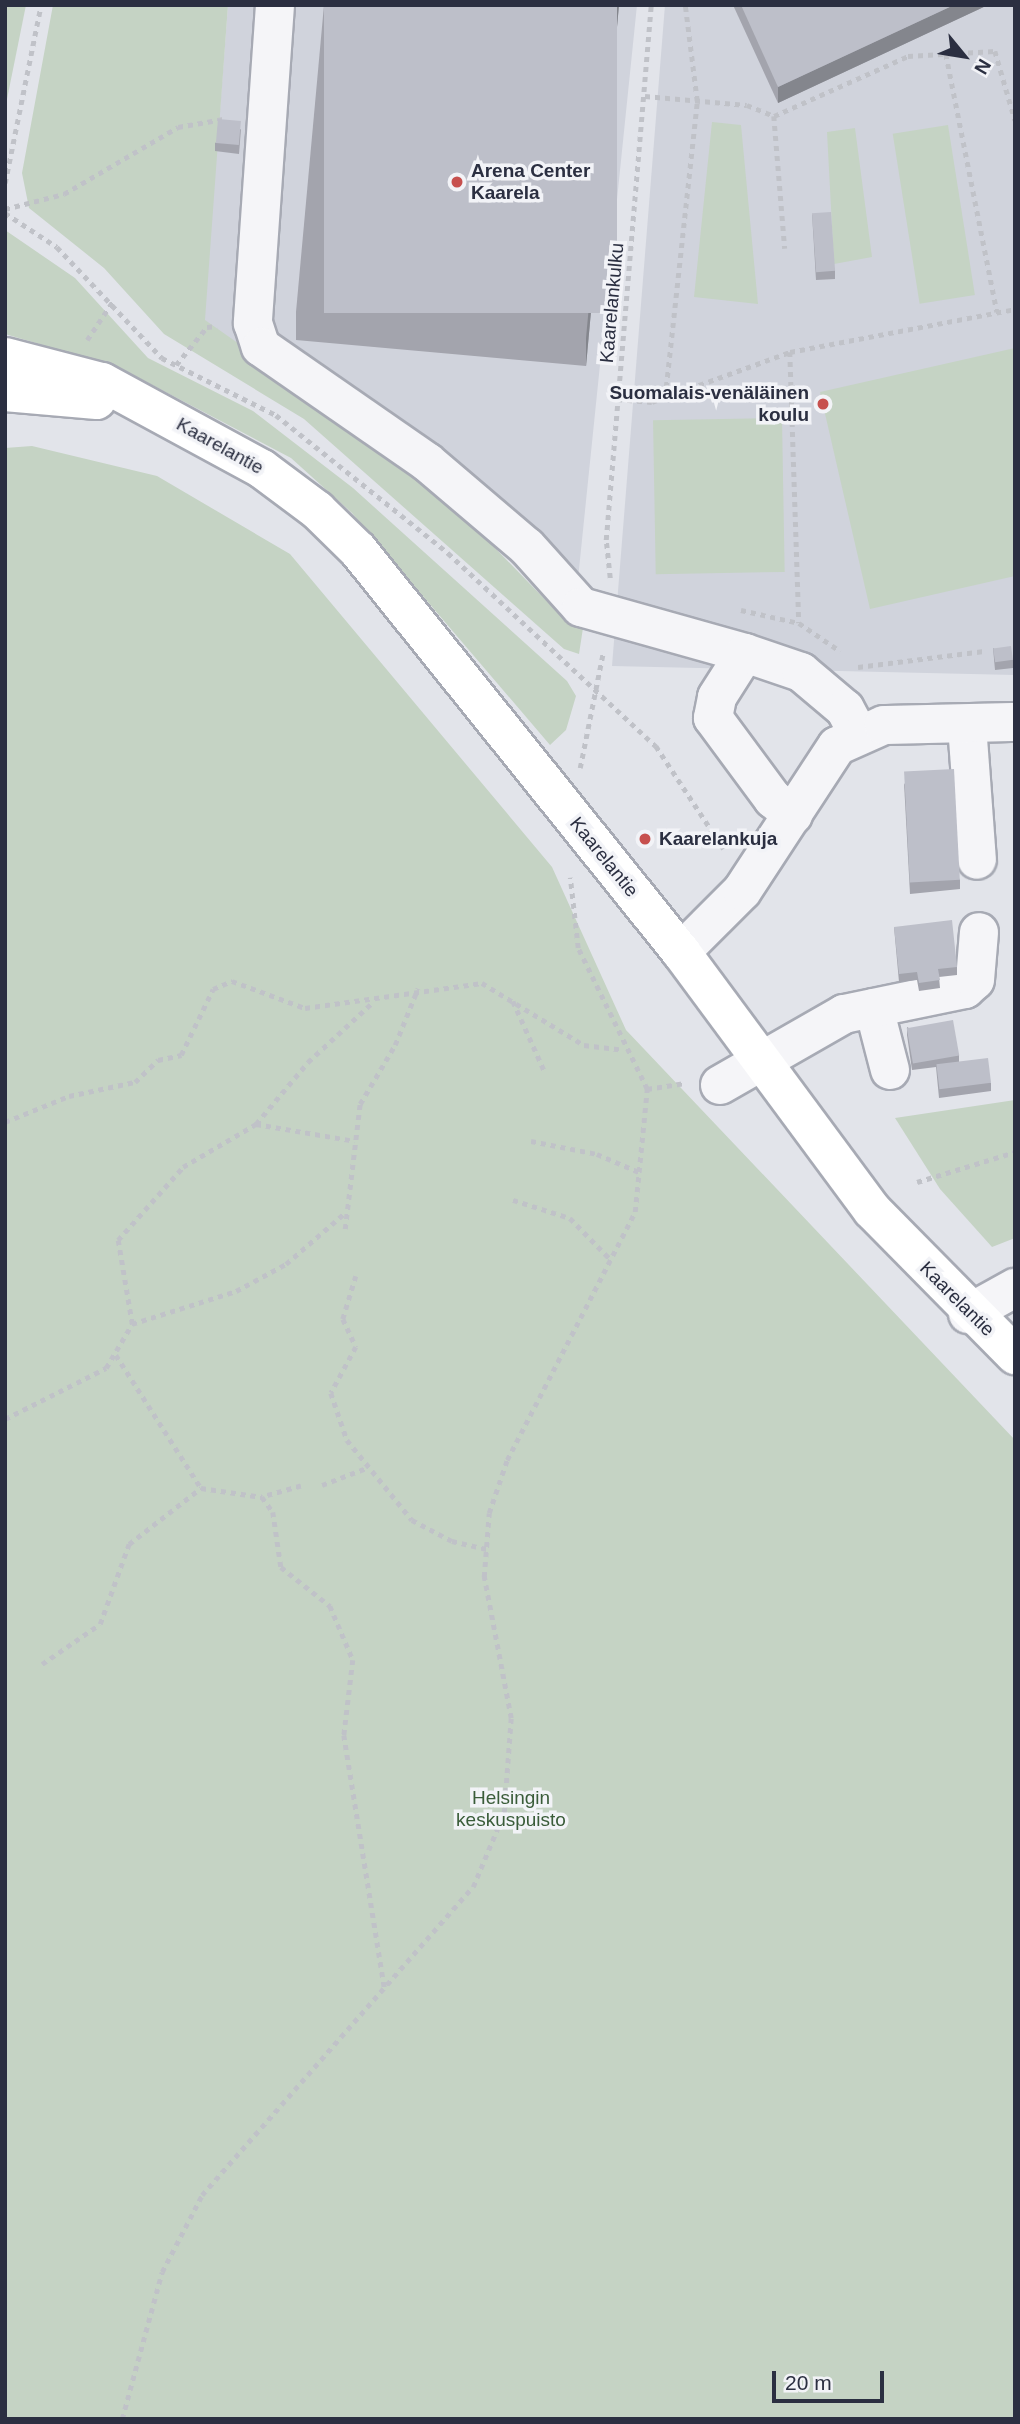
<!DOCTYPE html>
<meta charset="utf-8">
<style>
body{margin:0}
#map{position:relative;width:1020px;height:2424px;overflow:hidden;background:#e2e4ea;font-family:Helvetica,sans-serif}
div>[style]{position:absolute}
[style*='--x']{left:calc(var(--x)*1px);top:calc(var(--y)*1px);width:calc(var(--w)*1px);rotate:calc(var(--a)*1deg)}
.built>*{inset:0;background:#d0d3dc}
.green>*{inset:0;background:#c5d3c4;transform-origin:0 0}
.path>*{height:4.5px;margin-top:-2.25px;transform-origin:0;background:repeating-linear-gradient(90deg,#c0c2c8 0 5px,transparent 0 10px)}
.roads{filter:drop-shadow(2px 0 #a7aab4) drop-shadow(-2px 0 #a7aab4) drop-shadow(0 2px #a7aab4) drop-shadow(0 -2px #a7aab4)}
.minor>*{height:38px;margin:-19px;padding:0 19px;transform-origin:19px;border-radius:19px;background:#f5f5f8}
.major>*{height:38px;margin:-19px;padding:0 19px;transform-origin:19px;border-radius:19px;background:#fff}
.wall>*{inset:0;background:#a3a4ad}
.shaded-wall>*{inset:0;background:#84868d}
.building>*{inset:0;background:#bdbfc9;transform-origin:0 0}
.dots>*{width:19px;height:19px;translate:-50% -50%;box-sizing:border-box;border:4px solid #f2f3f7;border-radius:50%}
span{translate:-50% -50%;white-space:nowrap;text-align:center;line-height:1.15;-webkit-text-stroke:7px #f2f3f7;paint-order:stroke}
.poi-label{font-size:19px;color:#2b2f41;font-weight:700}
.left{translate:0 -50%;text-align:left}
.right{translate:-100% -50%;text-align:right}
.street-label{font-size:19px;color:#2b2f41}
.park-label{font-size:19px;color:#3a5c39}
.frame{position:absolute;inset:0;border:7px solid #2b2f41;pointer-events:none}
.north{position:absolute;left:929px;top:21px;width:70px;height:70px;-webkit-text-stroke:5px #f2f3f7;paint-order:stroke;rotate:120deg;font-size:19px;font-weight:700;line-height:28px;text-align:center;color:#2b2f41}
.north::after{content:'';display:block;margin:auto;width:24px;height:32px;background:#2b2f41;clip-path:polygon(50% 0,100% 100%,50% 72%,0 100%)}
.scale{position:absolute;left:772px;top:2371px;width:112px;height:32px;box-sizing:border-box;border:4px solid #2b2f41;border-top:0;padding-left:9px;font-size:21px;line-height:24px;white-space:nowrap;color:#2b2f41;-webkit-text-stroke:5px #f2f3f7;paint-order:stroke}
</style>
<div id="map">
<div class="built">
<div style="clip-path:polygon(228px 5px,637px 5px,575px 608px,387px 465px,187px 336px,220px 110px)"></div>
<div style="clip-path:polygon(665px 5px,1015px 5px,1015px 675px,612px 666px)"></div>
</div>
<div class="green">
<div style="clip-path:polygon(5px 5px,26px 5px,5px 109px)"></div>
<div style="clip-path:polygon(53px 5px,228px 5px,205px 320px,388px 448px,464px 516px,563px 618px,583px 628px,579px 654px,564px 649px,304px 419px,164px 334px,104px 268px,29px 208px,22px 173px)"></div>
<div style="clip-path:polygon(712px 122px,741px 125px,758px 304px,694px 297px)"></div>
<div style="left:948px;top:125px;width:172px;height:56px;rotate:81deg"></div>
<div style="clip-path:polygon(855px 128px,872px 257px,834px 264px,827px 132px)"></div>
<div style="clip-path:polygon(5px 230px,75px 278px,148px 358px,253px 411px,353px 488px,567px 681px,576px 696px,566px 730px,550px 745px,352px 513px,291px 458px,118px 367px,5px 334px)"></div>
<div style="clip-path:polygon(1015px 348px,1015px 576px,870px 609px,820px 392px)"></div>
<div style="left:782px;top:418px;width:154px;height:129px;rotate:89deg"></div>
<div style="clip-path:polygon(32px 446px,157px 476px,290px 554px,552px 867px,626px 1030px,1015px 1440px,1015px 2419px,5px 2419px,5px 448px)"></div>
<div style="clip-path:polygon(1015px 1100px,1015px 1238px,992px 1247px,940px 1189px,895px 1118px)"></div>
</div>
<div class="path">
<div style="--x:946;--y:54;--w:263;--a:78.8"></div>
<div style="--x:645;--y:96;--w:102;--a:5"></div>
<div style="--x:747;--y:105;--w:29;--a:22"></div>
<div style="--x:774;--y:116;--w:147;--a:-24.1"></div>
<div style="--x:908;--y:56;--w:87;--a:-3.3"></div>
<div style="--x:995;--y:51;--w:72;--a:73.8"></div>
<div style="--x:774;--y:116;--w:133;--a:85.3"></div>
<div style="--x:5;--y:183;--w:182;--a:-78.6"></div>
<div style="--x:5;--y:209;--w:61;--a:-14.3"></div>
<div style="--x:64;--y:194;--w:132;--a:-30.4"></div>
<div style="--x:178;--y:127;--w:46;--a:-10.1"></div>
<div style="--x:5;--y:213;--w:62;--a:33.2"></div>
<div style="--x:57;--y:247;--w:153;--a:46.6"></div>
<div style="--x:162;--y:358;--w:127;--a:26.6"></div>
<div style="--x:276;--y:415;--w:221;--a:38.7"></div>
<div style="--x:448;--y:553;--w:284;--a:42.9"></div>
<div style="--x:656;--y:746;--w:123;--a:56.6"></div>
<div style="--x:87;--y:340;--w:47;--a:-56.3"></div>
<div style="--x:790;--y:352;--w:271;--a:88.1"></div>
<div style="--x:176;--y:365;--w:49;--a:-50.8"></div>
<div style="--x:207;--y:327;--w:10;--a:-6"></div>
<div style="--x:665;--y:397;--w:298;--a:-83.8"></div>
<div style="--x:697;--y:101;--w:97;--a:-97.1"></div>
<div style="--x:617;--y:399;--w:35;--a:5"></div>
<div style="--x:652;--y:402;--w:147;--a:-19.9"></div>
<div style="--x:790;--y:352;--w:229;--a:-10.8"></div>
<div style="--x:610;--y:578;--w:38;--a:-96"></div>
<div style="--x:606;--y:540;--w:537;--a:-85.19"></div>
<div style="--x:741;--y:610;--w:59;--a:12.6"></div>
<div style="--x:799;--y:623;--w:50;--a:34.3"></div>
<div style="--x:858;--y:667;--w:127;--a:-7.2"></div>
<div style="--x:580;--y:768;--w:117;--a:-78.7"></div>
<div style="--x:513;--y:1001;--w:76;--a:65.8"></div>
<div style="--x:647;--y:1089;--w:37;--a:-9"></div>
<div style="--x:5;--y:1122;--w:69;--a:-22.1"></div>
<div style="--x:69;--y:1096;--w:67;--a:-12"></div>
<div style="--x:135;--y:1082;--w:32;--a:-44"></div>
<div style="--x:158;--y:1060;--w:24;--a:-12"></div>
<div style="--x:181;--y:1055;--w:73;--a:-64.1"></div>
<div style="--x:213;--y:989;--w:21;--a:-23"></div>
<div style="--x:232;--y:981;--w:78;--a:20.3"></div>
<div style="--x:305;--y:1008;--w:179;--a:-8"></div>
<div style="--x:482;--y:983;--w:119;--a:31.3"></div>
<div style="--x:584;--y:1045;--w:39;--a:7"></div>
<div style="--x:256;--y:1124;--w:100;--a:9.7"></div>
<div style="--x:531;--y:1141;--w:67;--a:11.1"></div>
<div style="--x:597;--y:1154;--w:46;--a:23.2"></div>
<div style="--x:917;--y:1182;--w:102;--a:-17"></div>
<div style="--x:513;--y:1200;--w:60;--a:17.5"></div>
<div style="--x:570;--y:1218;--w:60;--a:45.7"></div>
<div style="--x:345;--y:1229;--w:126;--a:-83.2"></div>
<div style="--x:360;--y:1104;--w:69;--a:-59.3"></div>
<div style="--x:395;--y:1045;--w:61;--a:-68"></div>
<div style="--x:356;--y:1276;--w:45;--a:106.8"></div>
<div style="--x:343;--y:1319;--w:31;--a:65"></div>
<div style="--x:356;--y:1347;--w:52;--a:118.5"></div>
<div style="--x:331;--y:1393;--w:50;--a:71.2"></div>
<div style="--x:347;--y:1440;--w:103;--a:50.9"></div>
<div style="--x:412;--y:1520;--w:45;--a:27.7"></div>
<div style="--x:452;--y:1541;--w:36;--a:13"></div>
<div style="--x:132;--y:1324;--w:109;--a:-17.6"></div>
<div style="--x:236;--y:1291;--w:57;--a:-28.4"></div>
<div style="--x:286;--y:1264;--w:79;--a:-40.9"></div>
<div style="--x:116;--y:1355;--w:158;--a:57.4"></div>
<div style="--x:201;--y:1488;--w:62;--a:8.4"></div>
<div style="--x:5;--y:1419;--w:113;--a:-26.8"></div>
<div style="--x:106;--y:1368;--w:51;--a:-59.4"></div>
<div style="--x:132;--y:1324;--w:85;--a:-99.5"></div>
<div style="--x:118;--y:1240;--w:98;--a:-48.3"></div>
<div style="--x:183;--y:1167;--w:85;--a:-30.5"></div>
<div style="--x:256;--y:1124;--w:81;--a:-50"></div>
<div style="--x:308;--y:1062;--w:88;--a:-42.7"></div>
<div style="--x:322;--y:1485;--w:50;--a:-21"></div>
<div style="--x:301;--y:1486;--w:41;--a:164.2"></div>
<div style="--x:262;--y:1497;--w:19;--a:54"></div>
<div style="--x:273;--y:1512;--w:56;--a:81.7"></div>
<div style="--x:281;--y:1567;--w:63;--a:38.5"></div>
<div style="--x:330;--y:1606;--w:59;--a:66.9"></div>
<div style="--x:353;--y:1660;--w:76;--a:96.8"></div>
<div style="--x:344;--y:1735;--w:260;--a:80.9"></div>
<div style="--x:42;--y:1664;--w:70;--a:-34.6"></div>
<div style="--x:100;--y:1624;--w:85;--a:-70.1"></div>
<div style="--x:129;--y:1544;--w:91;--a:-37.9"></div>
<div style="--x:122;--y:2419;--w:152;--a:-74.8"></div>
<div style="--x:162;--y:2272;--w:87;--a:-62.5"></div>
<div style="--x:202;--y:2195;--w:410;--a:-48.7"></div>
<div style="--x:473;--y:1887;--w:80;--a:-67.3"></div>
<div style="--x:504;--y:1813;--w:95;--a:-85.8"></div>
<div style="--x:511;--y:1718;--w:144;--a:-100.8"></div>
<div style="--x:484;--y:1577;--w:64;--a:-85.5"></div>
<div style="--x:489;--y:1513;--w:56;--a:-71.2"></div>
<div style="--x:507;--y:1460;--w:279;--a:-62.7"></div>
<div style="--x:635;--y:1212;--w:124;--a:-84.4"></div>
<div style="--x:647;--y:1089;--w:157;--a:-116.1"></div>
<div style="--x:578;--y:948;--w:71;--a:-96.4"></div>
</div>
<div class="roads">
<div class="minor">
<div style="--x:275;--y:5;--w:319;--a:94"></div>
<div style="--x:253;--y:323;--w:25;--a:72"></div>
<div style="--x:261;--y:347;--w:202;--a:34.7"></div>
<div style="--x:427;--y:462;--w:131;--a:40.4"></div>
<div style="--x:527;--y:547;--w:81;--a:48"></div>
<div style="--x:581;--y:607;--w:170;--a:15.7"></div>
<div style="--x:967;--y:725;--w:135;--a:85.8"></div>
<div style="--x:793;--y:815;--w:26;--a:-141"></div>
<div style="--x:773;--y:799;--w:101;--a:-126.5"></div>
<div style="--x:713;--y:718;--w:21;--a:-79"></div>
<div style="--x:717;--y:697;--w:52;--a:-57.5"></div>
<div style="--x:745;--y:653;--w:59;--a:18.7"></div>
<div style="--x:801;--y:672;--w:57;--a:40.1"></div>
<div style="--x:845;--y:709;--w:26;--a:62"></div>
<div style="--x:681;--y:952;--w:86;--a:-45"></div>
<div style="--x:742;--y:891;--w:173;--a:-56.8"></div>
<div style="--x:837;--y:746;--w:51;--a:-24.1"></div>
<div style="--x:884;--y:725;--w:131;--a:-1.3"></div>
<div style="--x:874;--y:1008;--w:64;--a:75.5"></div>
<div style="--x:720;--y:1085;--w:143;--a:-29.8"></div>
<div style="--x:844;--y:1014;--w:124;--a:-11.7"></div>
<div style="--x:965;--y:989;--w:13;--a:-42"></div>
<div style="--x:975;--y:980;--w:48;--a:-85.2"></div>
<div style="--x:968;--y:1314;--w:54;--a:-29"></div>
</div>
<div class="major">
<div style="--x:5;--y:357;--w:100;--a:14.5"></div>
<div style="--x:102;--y:382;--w:182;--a:28.5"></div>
<div style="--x:262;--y:469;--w:69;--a:36.7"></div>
<div style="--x:317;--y:510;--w:57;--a:44.3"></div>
<div style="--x:358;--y:550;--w:516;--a:51.22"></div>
<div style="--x:681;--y:952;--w:321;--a:53.5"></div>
<div style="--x:872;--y:1210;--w:204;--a:45.4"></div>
<div style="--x:5;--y:392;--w:92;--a:5"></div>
</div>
</div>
<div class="wall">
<div style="clip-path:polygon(324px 5px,619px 5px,586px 366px,296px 340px,296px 312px)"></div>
<div style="clip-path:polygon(733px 5px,988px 5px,778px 103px)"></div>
<div style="clip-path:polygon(241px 129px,239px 154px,215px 151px,215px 143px)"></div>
<div style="clip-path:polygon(812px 213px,835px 271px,835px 279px,816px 280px)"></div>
<div style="clip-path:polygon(993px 648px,1013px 660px,1013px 668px,995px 670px)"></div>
<div style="clip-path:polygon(904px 783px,960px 880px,960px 889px,910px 894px)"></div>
<div style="clip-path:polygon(894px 927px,957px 967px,957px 975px,939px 977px,940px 988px,919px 991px,917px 980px,899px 982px)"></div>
<div style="clip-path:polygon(907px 1027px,959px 1055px,959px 1062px,991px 1083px,991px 1091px,939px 1098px,936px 1067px,912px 1070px,907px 1035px)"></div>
</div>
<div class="shaded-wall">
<div style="clip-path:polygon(617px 5px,619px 5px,586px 366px,586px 338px)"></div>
<div style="clip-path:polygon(954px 5px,988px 5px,778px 103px,778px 87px)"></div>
</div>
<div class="building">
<div style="left:324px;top:5px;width:293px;height:308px"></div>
<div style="clip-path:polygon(741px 5px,954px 5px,778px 87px)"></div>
<div style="left:218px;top:119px;width:23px;height:24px;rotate:5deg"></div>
<div style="left:831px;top:212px;width:59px;height:19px;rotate:86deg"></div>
<div style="left:1011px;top:646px;width:14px;height:18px;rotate:82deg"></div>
<div style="left:954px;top:769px;width:111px;height:50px;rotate:87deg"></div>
<div style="clip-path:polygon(952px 920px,957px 967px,938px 969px,940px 980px,919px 983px,917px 972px,899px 974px,894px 927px)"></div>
<div style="left:953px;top:1020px;width:36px;height:47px;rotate:80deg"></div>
<div style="left:988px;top:1058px;width:25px;height:52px;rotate:83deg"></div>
</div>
<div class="dots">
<div style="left:457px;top:182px;background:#c7504e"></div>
<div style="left:823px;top:404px;background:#c7504e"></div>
<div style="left:645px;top:839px;background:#c7504e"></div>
</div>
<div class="poi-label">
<span class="left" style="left:471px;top:182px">Arena Center<br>Kaarela</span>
<span class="right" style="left:809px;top:404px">Suomalais-venäläinen<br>koulu</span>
<span class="left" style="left:659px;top:839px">Kaarelankuja</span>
</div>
<div class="street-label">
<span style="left:612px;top:303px;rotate:-85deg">Kaarelankulku</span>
<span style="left:220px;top:446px;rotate:29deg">Kaarelantie</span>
<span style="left:604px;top:857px;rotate:51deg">Kaarelantie</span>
<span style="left:957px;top:1299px;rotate:45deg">Kaarelantie</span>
</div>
<div class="park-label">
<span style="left:511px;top:1809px">Helsingin<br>keskuspuisto</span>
</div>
<div class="frame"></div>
<div class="north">N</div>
<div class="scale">20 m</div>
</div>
